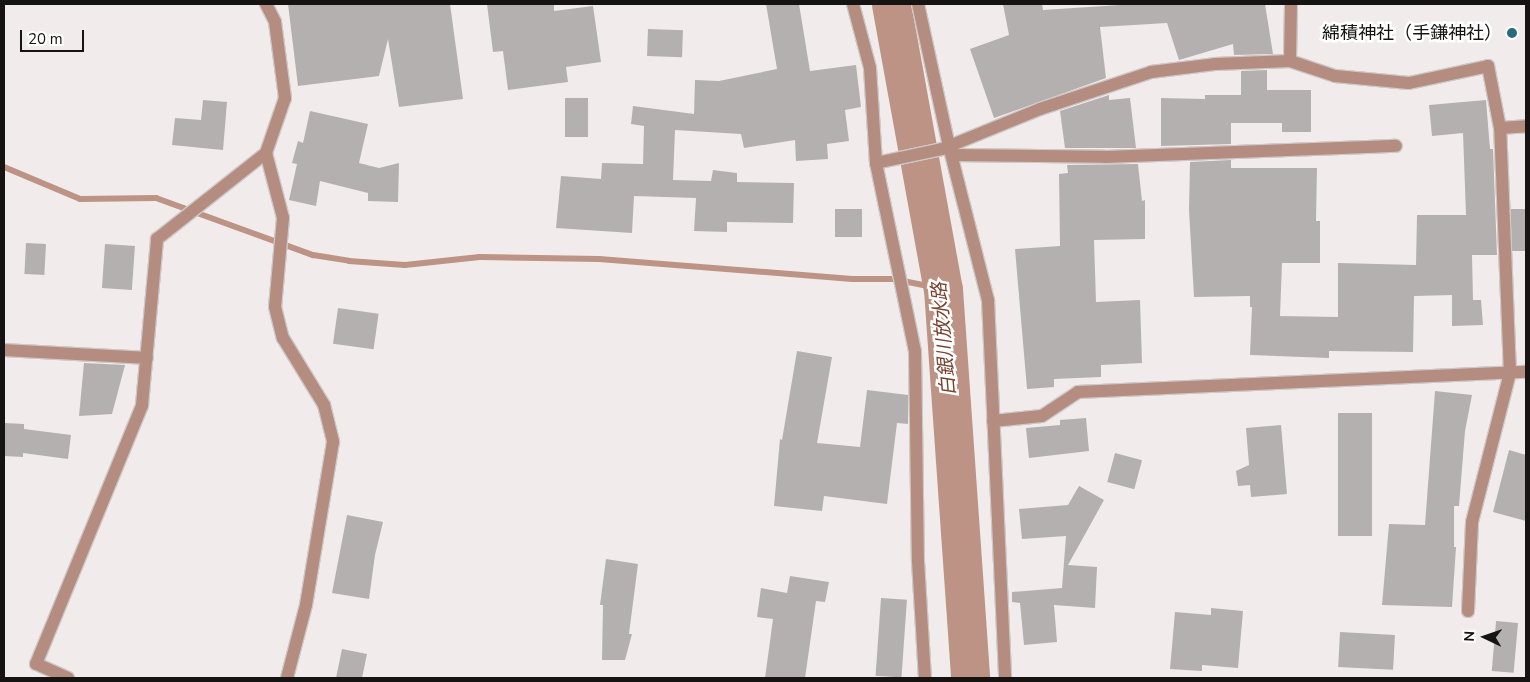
<!DOCTYPE html>
<meta charset="utf-8">
<style>
body{margin:0}
#map{position:relative;width:1530px;height:682px;overflow:hidden;background:#f1eceb;font-family:"Nunito Sans","Noto Sans JP",sans-serif}
div>[style]{position:absolute}
[style*='--x']{left:calc(var(--x)*1px);top:calc(var(--y)*1px);width:calc(var(--w)*1px);rotate:calc(var(--a)*1deg)}
.stream>*{height:6px;margin:-3px;padding:0 3px;transform-origin:3px;border-radius:3px;background:#bd9385}
.river>*{height:39px;margin:-19.5px;padding:0 19.5px;transform-origin:19.5px;border-radius:19.5px;background:#bd9385}
.building>*{inset:0;background:#b4b0af;transform-origin:0 0}
.roads{filter:drop-shadow(1px 0 #cec9c8) drop-shadow(-1px 0 #cec9c8) drop-shadow(0 1px #cec9c8) drop-shadow(0 -1px #cec9c8)}
.street>*{height:12px;margin:-6px;padding:0 6px;transform-origin:6px;border-radius:6px;background:#b48d80}
.dots>*{width:14px;height:14px;translate:-50% -50%;box-sizing:border-box;border:2px solid #fff;border-radius:50%}
span{translate:-50% -50%;white-space:nowrap;text-align:center;line-height:1.15;-webkit-text-stroke:5px #fff;paint-order:stroke}
.poi-label{font-size:18px;color:#151413}
.right{translate:-100% -50%;text-align:right}
.water-label{font-size:19px;color:#7a412f;font-style:italic}
.frame{position:absolute;inset:0;border:5px solid #151413;pointer-events:none}
.north{position:absolute;left:1460px;top:612px;width:50px;height:50px;-webkit-text-stroke:4px #fff;paint-order:stroke;rotate:273deg;font-size:14px;font-weight:700;line-height:20px;text-align:center;color:#151413}
.north::after{content:'';display:block;margin:auto;width:18px;height:22px;background:#151413;clip-path:polygon(50% 0,100% 100%,50% 72%,0 100%)}
.scale{position:absolute;left:20px;top:30px;width:64px;height:22px;box-sizing:border-box;border:2px solid #151413;border-top:0;padding-left:6px;font-size:15px;line-height:18px;white-space:nowrap;color:#151413;-webkit-text-stroke:4px #fff;paint-order:stroke}
</style>
<div id="map">
<div class="stream">
<div style="--x:4;--y:167;--w:82;--a:22.8"></div>
<div style="--x:80;--y:199;--w:76;--a:-0.8"></div>
<div style="--x:156;--y:198;--w:167;--a:20"></div>
<div style="--x:313;--y:255;--w:36;--a:9"></div>
<div style="--x:349;--y:261;--w:56;--a:4.1"></div>
<div style="--x:405;--y:265;--w:75;--a:-6.1"></div>
<div style="--x:480;--y:257;--w:119;--a:1"></div>
<div style="--x:599;--y:259;--w:254;--a:4.5"></div>
<div style="--x:852;--y:279;--w:41;--a:0"></div>
<div style="--x:893;--y:279;--w:51;--a:11.3"></div>
</div>
<div class="river">
<div style="--x:891;--y:4;--w:290;--a:79.7"></div>
<div style="--x:943;--y:289;--w:390;--a:86"></div>
</div>
<div class="building">
<div style="clip-path:polygon(288px 4px,450px 4px,463px 99px,399px 107px,388px 39px,379px 76px,298px 86px)"></div>
<div style="clip-path:polygon(487px 4px,554px 4px,554px 11px,593px 6px,601px 62px,566px 67px,568px 82px,508px 90px,503px 51px,493px 52px)"></div>
<div style="clip-path:polygon(766px 4px,799px 4px,810px 71px,856px 65px,861px 107px,845px 110px,849px 141px,827px 144px,828px 159px,796px 161px,795px 140px,744px 148px,741px 134px,675px 130px,673px 180px,711px 181px,713px 170px,737px 173px,737px 182px,794px 183px,793px 223px,727px 222px,727px 232px,694px 231px,696px 198px,634px 196px,632px 233px,556px 228px,561px 176px,601px 179px,602px 163px,643px 164px,644px 126px,631px 124px,633px 106px,694px 114px,695px 80px,719px 81px,777px 69px)"></div>
<div style="clip-path:polygon(1003px 4px,1042px 4px,1043px 10px,1135px 4px,1265px 4px,1273px 54px,1234px 55px,1233px 44px,1179px 60px,1167px 23px,1100px 27px,1106px 78px,994px 118px,970px 49px,1009px 35px)"></div>
<div style="left:648px;top:29px;width:35px;height:27px;rotate:2deg"></div>
<div style="clip-path:polygon(1267px 70px,1267px 90px,1311px 90px,1311px 132px,1282px 132px,1282px 123px,1231px 123px,1231px 144px,1161px 146px,1161px 98px,1205px 99px,1205px 95px,1241px 95px,1241px 71px)"></div>
<div style="clip-path:polygon(1109px 95px,1109px 100px,1130px 98px,1136px 148px,1065px 148px,1060px 111px)"></div>
<div style="left:565px;top:98px;width:23px;height:39px"></div>
<div style="clip-path:polygon(203px 100px,227px 102px,223px 150px,172px 145px,175px 118px,201px 120px)"></div>
<div style="clip-path:polygon(1486px 100px,1490px 149px,1493px 149px,1497px 255px,1472px 255px,1473px 300px,1481px 300px,1483px 325px,1452px 326px,1452px 295px,1414px 296px,1413px 352px,1329px 351px,1329px 358px,1250px 355px,1252px 307px,1250px 307px,1250px 296px,1194px 297px,1189px 210px,1190px 162px,1231px 160px,1231px 168px,1317px 168px,1316px 221px,1320px 221px,1320px 263px,1282px 263px,1280px 316px,1338px 317px,1338px 263px,1416px 265px,1417px 215px,1466px 215px,1463px 133px,1432px 136px,1429px 105px)"></div>
<div style="clip-path:polygon(310px 111px,368px 124px,359px 163px,379px 168px,399px 163px,398px 202px,368px 201px,368px 193px,320px 181px,316px 206px,289px 200px,297px 164px,292px 163px,298px 141px,303px 143px)"></div>
<div style="clip-path:polygon(1138px 164px,1142px 201px,1145px 200px,1145px 239px,1094px 240px,1096px 302px,1140px 300px,1142px 363px,1101px 365px,1101px 377px,1054px 379px,1054px 387px,1027px 389px,1015px 249px,1060px 246px,1059px 174px,1068px 173px,1067px 165px)"></div>
<div style="left:835px;top:209px;width:27px;height:28px"></div>
<div style="left:1511px;top:209px;width:15px;height:42px"></div>
<div style="left:26px;top:243px;width:20px;height:31px;rotate:3deg"></div>
<div style="left:105px;top:244px;width:30px;height:44px;rotate:4deg"></div>
<div style="left:338px;top:308px;width:41px;height:36px;rotate:8deg"></div>
<div style="clip-path:polygon(797px 351px,832px 357px,817px 443px,860px 447px,867px 390px,908px 395px,908px 424px,897px 423px,887px 504px,824px 496px,822px 511px,774px 506px,780px 439px,782px 440px)"></div>
<div style="clip-path:polygon(84px 363px,125px 365px,112px 414px,79px 416px)"></div>
<div style="clip-path:polygon(1435px 391px,1472px 395px,1465px 431px,1459px 506px,1454px 506px,1454px 547px,1456px 547px,1452px 607px,1382px 605px,1389px 524px,1425px 525px)"></div>
<div style="left:1338px;top:413px;width:34px;height:123px"></div>
<div style="clip-path:polygon(1086px 418px,1089px 451px,1029px 458px,1026px 428px,1060px 425px,1060px 420px)"></div>
<div style="clip-path:polygon(4px 423px,24px 424px,24px 429px,71px 435px,68px 459px,23px 453px,23px 457px,4px 456px)"></div>
<div style="clip-path:polygon(1281px 425px,1287px 494px,1251px 497px,1250px 485px,1238px 486px,1236px 471px,1249px 465px,1246px 428px)"></div>
<div style="clip-path:polygon(1509px 450px,1526px 455px,1526px 521px,1493px 512px)"></div>
<div style="left:1115px;top:453px;width:28px;height:30px;rotate:15deg"></div>
<div style="clip-path:polygon(1079px 486px,1104px 500px,1068px 565px,1097px 567px,1095px 608px,1054px 605px,1057px 642px,1024px 645px,1020px 603px,1012px 602px,1012px 592px,1062px 588px,1066px 536px,1022px 539px,1019px 509px,1068px 505px)"></div>
<div style="clip-path:polygon(347px 515px,383px 522px,375px 555px,369px 599px,332px 593px)"></div>
<div style="clip-path:polygon(606px 559px,638px 564px,629px 634px,632px 634px,625px 660px,602px 660px,603px 605px,600px 605px)"></div>
<div style="clip-path:polygon(790px 576px,829px 582px,825px 602px,816px 601px,805px 678px,765px 678px,773px 619px,757px 617px,761px 588px,787px 593px)"></div>
<div style="left:881px;top:598px;width:26px;height:78px;rotate:4deg"></div>
<div style="clip-path:polygon(1211px 608px,1243px 611px,1238px 668px,1202px 665px,1202px 671px,1170px 669px,1175px 612px,1211px 615px)"></div>
<div style="left:1518px;top:623px;width:50px;height:22px;rotate:95deg"></div>
<div style="left:1340px;top:632px;width:55px;height:35px;rotate:3deg"></div>
<div style="clip-path:polygon(342px 649px,367px 654px,362px 678px,336px 678px)"></div>
</div>
<div class="roads">
<div class="street">
<div style="--x:266;--y:4;--w:20;--a:63"></div>
<div style="--x:275;--y:22;--w:77;--a:82.5"></div>
<div style="--x:285;--y:98;--w:58;--a:109.1"></div>
<div style="--x:266;--y:153;--w:67;--a:75.3"></div>
<div style="--x:283;--y:218;--w:89;--a:95.1"></div>
<div style="--x:275;--y:307;--w:32;--a:76"></div>
<div style="--x:283;--y:338;--w:79;--a:58.5"></div>
<div style="--x:324;--y:405;--w:38;--a:76"></div>
<div style="--x:333;--y:442;--w:165;--a:99.4"></div>
<div style="--x:306;--y:605;--w:75;--a:104.6"></div>
<div style="--x:853;--y:4;--w:66;--a:75.1"></div>
<div style="--x:870;--y:68;--w:95;--a:86.4"></div>
<div style="--x:876;--y:163;--w:192;--a:78.3"></div>
<div style="--x:915;--y:351;--w:210;--a:89.2"></div>
<div style="--x:918;--y:561;--w:117;--a:86.6"></div>
<div style="--x:918;--y:4;--w:145;--a:77.7"></div>
<div style="--x:949;--y:146;--w:159;--a:75.8"></div>
<div style="--x:988;--y:300;--w:378;--a:87.4"></div>
<div style="--x:1290;--y:61;--w:47;--a:18.4"></div>
<div style="--x:1335;--y:76;--w:74;--a:5.4"></div>
<div style="--x:1409;--y:83;--w:81;--a:-12.1"></div>
<div style="--x:1488;--y:66;--w:63;--a:79"></div>
<div style="--x:1500;--y:128;--w:26;--a:-4"></div>
<div style="--x:952;--y:155;--w:153;--a:0.7"></div>
<div style="--x:1105;--y:157;--w:291;--a:-2.2"></div>
<div style="--x:876;--y:163;--w:67;--a:-12"></div>
<div style="--x:942;--y:149;--w:106;--a:-22.2"></div>
<div style="--x:1040;--y:109;--w:117;--a:-18.4"></div>
<div style="--x:1151;--y:72;--w:64;--a:-7.1"></div>
<div style="--x:1215;--y:64;--w:75;--a:-2.3"></div>
<div style="--x:1290;--y:61;--w:57;--a:-89"></div>
<div style="--x:4;--y:350;--w:143;--a:3.2"></div>
<div style="--x:993;--y:421;--w:49;--a:-5.8"></div>
<div style="--x:1042;--y:416;--w:43;--a:-33.7"></div>
<div style="--x:1078;--y:392;--w:448;--a:-2.6"></div>
<div style="--x:1468;--y:611;--w:89;--a:-87.4"></div>
<div style="--x:1472;--y:522;--w:154;--a:-75.7"></div>
<div style="--x:1510;--y:373;--w:245;--a:-92.3"></div>
<div style="--x:68;--y:678;--w:35;--a:-156"></div>
<div style="--x:36;--y:664;--w:280;--a:-67.7"></div>
<div style="--x:142;--y:405;--w:167;--a:-84.8"></div>
<div style="--x:157;--y:239;--w:139;--a:-38.3"></div>
</div>
</div>
<div class="dots">
<div style="left:1512px;top:33px;background:#286a7c"></div>
</div>
<div class="poi-label">
<span class="right" style="left:1502px;top:33px">綿積神社（手鎌神社）</span>
</div>
<div class="water-label">
<span style="left:945px;top:339px;rotate:-95deg">白銀川放水路</span>
</div>
<div class="frame"></div>
<div class="north">N</div>
<div class="scale">20 m</div>
</div>
